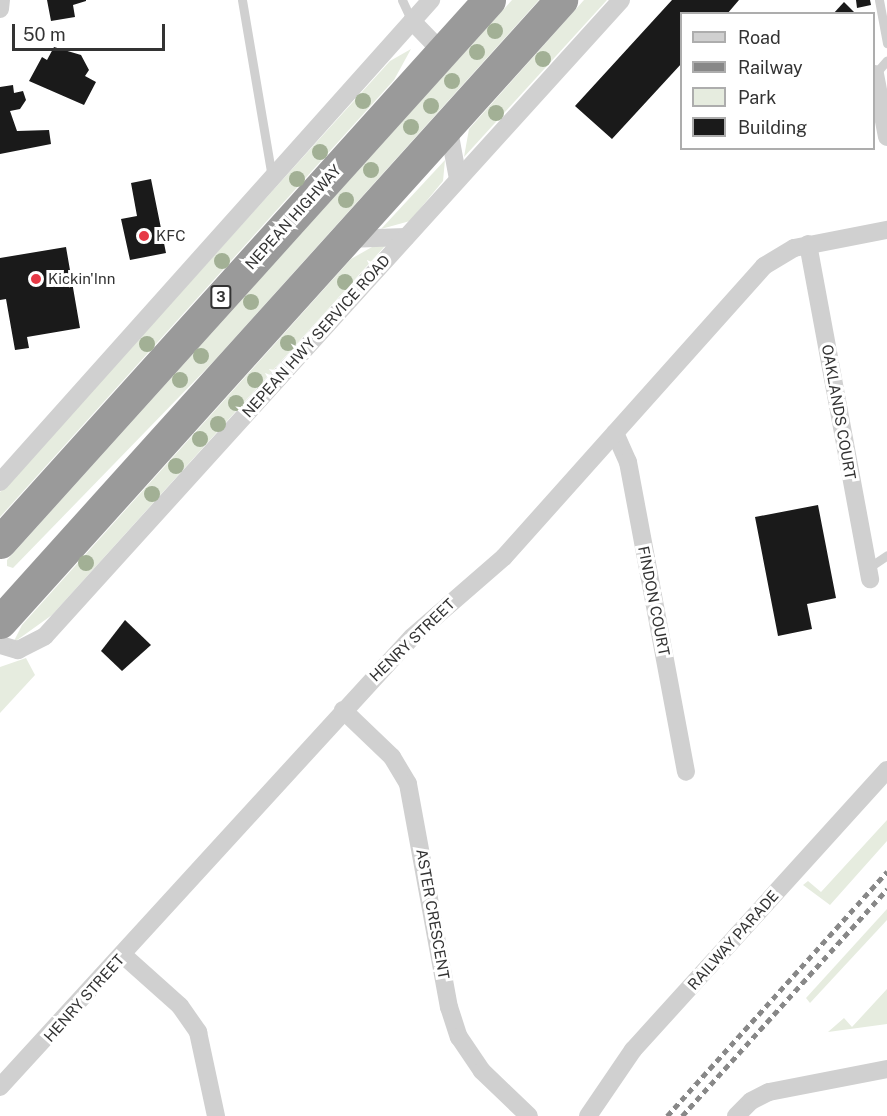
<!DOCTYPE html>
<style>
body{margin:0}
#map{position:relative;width:887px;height:1116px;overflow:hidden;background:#fff;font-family:"Public Sans",sans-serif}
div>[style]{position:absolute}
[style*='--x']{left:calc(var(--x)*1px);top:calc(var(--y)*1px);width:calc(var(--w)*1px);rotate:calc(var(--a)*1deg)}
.green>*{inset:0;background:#e6ecdf}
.building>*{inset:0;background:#1a1a1a}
.lane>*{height:9px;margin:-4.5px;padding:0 4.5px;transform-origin:4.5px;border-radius:4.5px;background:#d0d0d0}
.street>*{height:18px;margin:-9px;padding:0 9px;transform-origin:9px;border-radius:9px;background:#d0d0d0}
.highway>*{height:33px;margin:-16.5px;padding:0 16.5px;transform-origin:16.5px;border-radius:16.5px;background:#9a9a9a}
.rail>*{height:4.5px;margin-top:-2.25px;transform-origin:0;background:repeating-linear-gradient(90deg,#888 0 6px,transparent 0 10.5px)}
.trees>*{width:16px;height:16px;margin:-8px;border-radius:50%;background:#a2b095}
.dots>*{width:16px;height:16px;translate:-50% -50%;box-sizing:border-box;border:3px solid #fff;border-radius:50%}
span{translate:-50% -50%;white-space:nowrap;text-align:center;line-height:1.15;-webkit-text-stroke:6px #fff;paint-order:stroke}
.shield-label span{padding:2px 4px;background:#fff;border:2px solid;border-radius:4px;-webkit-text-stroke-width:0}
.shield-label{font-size:14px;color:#333;font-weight:700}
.street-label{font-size:15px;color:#333}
.poi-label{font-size:15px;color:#333}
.left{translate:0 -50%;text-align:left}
.legend{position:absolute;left:680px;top:12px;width:195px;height:138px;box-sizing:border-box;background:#fff;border:2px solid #adadad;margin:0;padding:8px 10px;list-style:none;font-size:18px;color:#333}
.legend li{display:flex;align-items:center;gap:12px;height:30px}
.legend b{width:30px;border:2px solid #adadad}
.scale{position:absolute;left:12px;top:24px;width:153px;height:27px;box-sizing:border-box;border:3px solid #333;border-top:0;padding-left:8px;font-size:18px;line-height:21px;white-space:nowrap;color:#333;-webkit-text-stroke:4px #fff;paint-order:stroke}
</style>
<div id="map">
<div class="green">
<div style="clip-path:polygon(512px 0,539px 0,214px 361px,13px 568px,7px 566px,7px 560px)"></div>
<div style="clip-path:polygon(584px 0,607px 0,464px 157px,469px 129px)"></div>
<div style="clip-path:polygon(411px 49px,394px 80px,0 517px,0 492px,390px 61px)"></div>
<div style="clip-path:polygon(445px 160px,443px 181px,410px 221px,381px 229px)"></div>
<div style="clip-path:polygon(385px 246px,52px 615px,13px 643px,22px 625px,351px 259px,372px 247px)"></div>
<div style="clip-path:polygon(26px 658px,35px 675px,0 713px,0 667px)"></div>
<div style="clip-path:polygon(887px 820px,887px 841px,830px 905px,803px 885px,808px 881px,821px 892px)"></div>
<div style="clip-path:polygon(887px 909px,887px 920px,810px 1003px,806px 998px)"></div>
<div style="clip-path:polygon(887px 989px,887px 1024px,828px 1032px,844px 1018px,852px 1027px)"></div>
</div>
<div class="building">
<div style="clip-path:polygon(47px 0,86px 0,86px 1px,73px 5px,75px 17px,51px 21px)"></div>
<div style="clip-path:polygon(672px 0,739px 0,727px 14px,682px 14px,682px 63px,612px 139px,575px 106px)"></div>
<div style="clip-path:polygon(856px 0,870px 0,871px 5px,857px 8px)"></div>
<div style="clip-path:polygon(844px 2px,856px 14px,833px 14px)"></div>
<div style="clip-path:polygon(54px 47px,81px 55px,89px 70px,85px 76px,96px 82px,84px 105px,29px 81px,42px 57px,47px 60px)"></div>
<div style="clip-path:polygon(13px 85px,14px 93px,23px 91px,26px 100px,20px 109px,10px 111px,17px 131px,49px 130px,51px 144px,0 154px,0 87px)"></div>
<div style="clip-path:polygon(151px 179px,166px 253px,130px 260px,121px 219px,137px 216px,131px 183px)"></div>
<div style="clip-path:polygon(66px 247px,80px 328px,27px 337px,29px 348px,15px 350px,6px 299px,0 300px,0 258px)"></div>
<div style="clip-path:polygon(818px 505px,836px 598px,807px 604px,812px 629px,778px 636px,755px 517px)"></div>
<div style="clip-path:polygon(125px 620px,151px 645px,122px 671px,101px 651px)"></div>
</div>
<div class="lane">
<div style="--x:242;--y:0;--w:180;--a:80.4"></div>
<div style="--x:402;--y:0;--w:23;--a:65"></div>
<div style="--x:879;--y:0;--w:44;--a:79.5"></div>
<div style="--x:875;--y:74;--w:18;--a:-49"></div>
<div style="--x:868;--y:568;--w:23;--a:-34"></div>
</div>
<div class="street">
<div style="--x:0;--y:9;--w:9;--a:-84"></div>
<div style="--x:412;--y:21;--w:43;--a:45.9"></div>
<div style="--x:875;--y:74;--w:64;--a:79.2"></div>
<div style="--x:448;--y:125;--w:55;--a:79.5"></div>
<div style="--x:346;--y:239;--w:60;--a:-1.9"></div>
<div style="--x:808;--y:244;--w:341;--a:79.5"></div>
<div style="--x:615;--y:433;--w:32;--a:66"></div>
<div style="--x:628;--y:462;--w:315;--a:79.4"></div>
<div style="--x:0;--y:482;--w:647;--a:-48.2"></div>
<div style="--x:0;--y:645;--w:19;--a:16"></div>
<div style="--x:18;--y:650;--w:30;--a:-27"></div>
<div style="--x:45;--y:636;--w:858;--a:-47.83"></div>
<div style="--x:343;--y:710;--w:68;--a:43.8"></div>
<div style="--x:392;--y:757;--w:31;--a:59"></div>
<div style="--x:408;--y:784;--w:227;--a:79.6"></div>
<div style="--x:449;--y:1007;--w:32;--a:72"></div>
<div style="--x:459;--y:1037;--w:41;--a:55.9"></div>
<div style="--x:482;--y:1071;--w:65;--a:43.8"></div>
<div style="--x:123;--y:955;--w:76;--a:41.8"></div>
<div style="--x:180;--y:1006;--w:32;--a:55"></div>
<div style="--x:198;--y:1032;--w:86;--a:77.9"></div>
<div style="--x:0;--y:1087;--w:610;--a:-47.52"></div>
<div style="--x:412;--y:637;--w:122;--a:-41"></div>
<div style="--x:504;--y:557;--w:390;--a:-48.2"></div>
<div style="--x:764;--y:266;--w:35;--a:-31"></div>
<div style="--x:794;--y:248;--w:95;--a:-11"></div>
<div style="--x:588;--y:1116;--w:80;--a:-55.7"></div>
<div style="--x:633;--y:1050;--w:378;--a:-47.8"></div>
<div style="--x:736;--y:1116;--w:21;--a:-45"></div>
<div style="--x:751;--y:1101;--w:20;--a:-27"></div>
<div style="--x:769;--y:1092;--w:120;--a:-11"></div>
</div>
<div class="highway">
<div style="--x:0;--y:542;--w:730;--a:-47.94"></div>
<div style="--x:0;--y:622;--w:838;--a:-47.95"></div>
</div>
<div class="rail">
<div style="--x:667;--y:1116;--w:329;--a:-48"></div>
<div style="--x:682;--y:1116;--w:306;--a:-47.9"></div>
</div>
<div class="trees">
<div style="left:495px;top:31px"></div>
<div style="left:477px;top:52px"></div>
<div style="left:543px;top:59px"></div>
<div style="left:452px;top:81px"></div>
<div style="left:363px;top:101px"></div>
<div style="left:431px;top:106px"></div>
<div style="left:496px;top:113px"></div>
<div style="left:411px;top:127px"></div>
<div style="left:320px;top:152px"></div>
<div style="left:371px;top:170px"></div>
<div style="left:297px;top:179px"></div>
<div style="left:346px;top:200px"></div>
<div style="left:222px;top:261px"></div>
<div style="left:345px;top:282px"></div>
<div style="left:251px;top:302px"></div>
<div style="left:288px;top:343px"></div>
<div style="left:147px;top:344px"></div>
<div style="left:201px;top:356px"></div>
<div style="left:180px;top:380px"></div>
<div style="left:255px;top:380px"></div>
<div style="left:236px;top:403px"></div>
<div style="left:218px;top:424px"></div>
<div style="left:200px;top:439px"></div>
<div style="left:176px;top:466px"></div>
<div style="left:152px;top:494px"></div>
<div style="left:86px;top:563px"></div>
</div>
<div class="dots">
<div style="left:144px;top:236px;background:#e63946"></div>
<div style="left:36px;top:279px;background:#e63946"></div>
</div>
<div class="shield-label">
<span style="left:221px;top:297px">3</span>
</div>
<div class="street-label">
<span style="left:293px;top:217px;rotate:-48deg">NEPEAN HIGHWAY</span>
<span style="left:316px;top:336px;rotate:-48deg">NEPEAN HWY SERVICE ROAD</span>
<span style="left:839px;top:412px;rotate:80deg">OAKLANDS COURT</span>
<span style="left:654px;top:601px;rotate:79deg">FINDON COURT</span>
<span style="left:412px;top:640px;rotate:-44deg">HENRY STREET</span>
<span style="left:433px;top:914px;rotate:80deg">ASTER CRESCENT</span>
<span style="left:733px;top:940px;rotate:-48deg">RAILWAY PARADE</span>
<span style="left:84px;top:998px;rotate:-48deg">HENRY STREET</span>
</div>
<div class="poi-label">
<span class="left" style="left:156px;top:236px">KFC</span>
<span class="left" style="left:48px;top:279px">Kickin'Inn</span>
</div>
<ul class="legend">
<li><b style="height:8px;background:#d0d0d0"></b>Road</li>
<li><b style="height:8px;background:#888"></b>Railway</li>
<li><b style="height:16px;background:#e6ecdf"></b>Park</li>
<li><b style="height:16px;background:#1a1a1a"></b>Building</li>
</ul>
<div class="scale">50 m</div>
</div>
